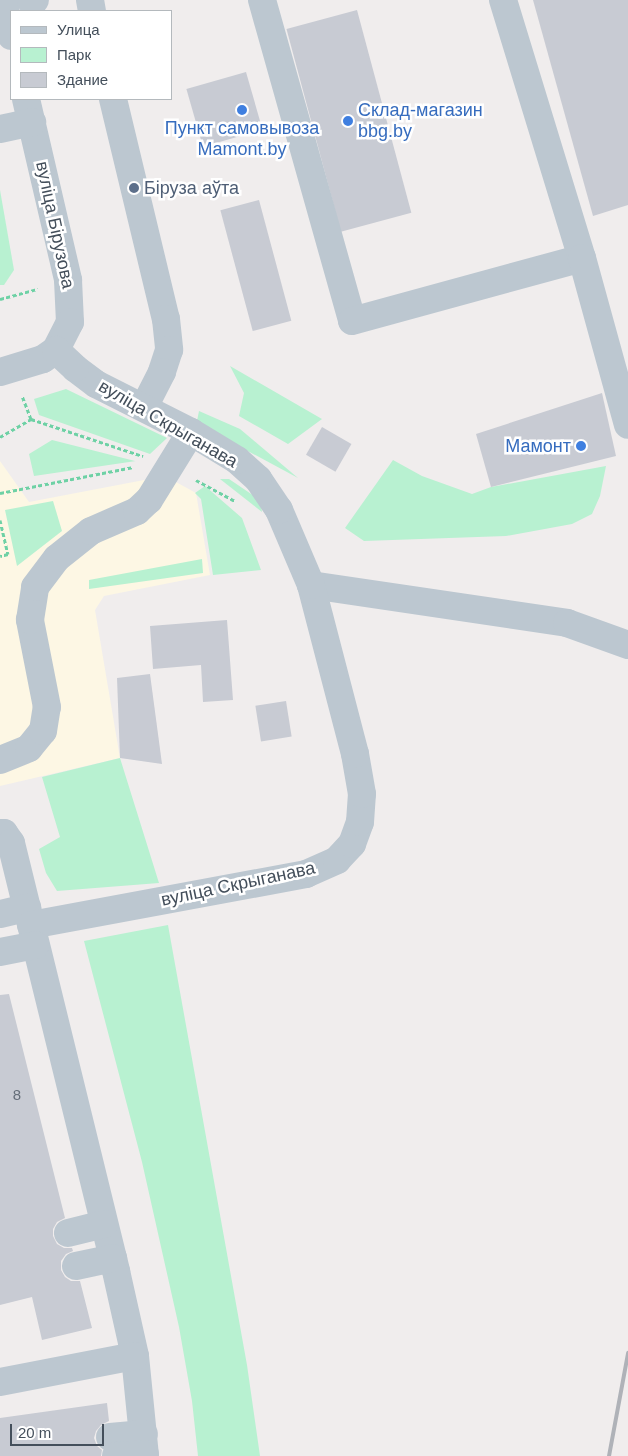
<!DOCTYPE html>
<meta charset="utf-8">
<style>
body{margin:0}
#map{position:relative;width:628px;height:1456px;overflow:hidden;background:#f0eded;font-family:Arial,sans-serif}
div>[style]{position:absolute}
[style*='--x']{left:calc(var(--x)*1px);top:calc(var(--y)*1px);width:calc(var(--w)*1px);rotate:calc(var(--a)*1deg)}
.commercial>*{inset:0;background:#fdf7e4}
.green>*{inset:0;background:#b8f1d1}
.building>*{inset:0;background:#c8cbd3;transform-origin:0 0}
.path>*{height:3px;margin-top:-1.5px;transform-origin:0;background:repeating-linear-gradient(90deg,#6ed1a5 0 4px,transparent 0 6.5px)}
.minor>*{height:28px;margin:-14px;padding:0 14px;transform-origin:14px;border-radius:14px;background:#bcc7d0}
.rail>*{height:4px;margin:-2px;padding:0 2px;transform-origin:2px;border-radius:2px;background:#afb2b8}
.dots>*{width:14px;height:14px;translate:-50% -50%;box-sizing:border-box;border:2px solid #fff;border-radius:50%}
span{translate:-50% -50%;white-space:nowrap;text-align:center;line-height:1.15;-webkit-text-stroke:5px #fff;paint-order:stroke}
.number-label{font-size:15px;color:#656e79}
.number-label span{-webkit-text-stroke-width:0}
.shop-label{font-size:18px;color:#366cbe}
.left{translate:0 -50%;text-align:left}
.right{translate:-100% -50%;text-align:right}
.service-label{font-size:18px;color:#4e5e75}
.street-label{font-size:18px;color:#444f5b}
.legend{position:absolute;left:10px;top:10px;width:162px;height:90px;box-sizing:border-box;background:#fff;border:1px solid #b4b9bd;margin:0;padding:6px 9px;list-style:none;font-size:15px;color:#444f5b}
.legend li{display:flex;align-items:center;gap:10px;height:25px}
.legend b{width:25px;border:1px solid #b4b9bd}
.scale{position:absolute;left:10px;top:1424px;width:94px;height:22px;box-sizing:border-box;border:2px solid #444f5b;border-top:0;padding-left:6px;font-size:15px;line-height:18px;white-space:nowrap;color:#444f5b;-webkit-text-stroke:4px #fff;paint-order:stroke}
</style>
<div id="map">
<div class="commercial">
<div style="clip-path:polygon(0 461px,29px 502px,165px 476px,196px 493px,210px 575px,104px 596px,95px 610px,120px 758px,0 786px)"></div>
</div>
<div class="green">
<div style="clip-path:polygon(0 190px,14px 270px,4px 285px,0 285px)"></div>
<div style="clip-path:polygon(230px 366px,322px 419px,288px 444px,239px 416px,244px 393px)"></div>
<div style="clip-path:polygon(66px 389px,167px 438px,150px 454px,39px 415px,34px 399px)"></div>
<div style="clip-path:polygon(199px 411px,240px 429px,298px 478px,205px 428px,197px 421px)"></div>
<div style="clip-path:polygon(52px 440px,135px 461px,136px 461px,34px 476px,29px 454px)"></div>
<div style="clip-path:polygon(393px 460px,422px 476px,472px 494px,491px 487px,606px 466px,600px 496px,592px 514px,572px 524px,506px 536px,364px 541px,345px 528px)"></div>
<div style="clip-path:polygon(220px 479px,229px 479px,260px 500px,262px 512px)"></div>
<div style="clip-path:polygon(205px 486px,242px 518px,261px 570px,213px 575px,201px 499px,195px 493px)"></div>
<div style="clip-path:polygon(53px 501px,62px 531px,17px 566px,5px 510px)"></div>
<div style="clip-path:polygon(202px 559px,203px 573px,89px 589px,89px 580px)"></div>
<div style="clip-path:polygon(120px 758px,159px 883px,57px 891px,46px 873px,39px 849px,60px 837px,42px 777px)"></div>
<div style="clip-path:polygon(168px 925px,247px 1365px,260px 1456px,198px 1456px,192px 1401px,179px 1327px,142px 1162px,84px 941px)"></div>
</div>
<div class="building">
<div style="clip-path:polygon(533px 0,628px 0,628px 205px,593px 216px)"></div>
<div style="left:357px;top:10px;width:210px;height:73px;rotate:75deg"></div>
<div style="left:246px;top:72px;width:60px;height:62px;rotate:74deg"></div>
<div style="left:259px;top:200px;width:125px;height:40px;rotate:75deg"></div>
<div style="clip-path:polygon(602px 393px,616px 456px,491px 487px,476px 434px)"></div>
<div style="left:322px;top:427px;width:34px;height:32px;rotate:30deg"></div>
<div style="clip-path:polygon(227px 620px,233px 700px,203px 702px,201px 665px,153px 669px,150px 626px)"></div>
<div style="clip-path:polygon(150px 674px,162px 764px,120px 758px,117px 678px)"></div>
<div style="left:286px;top:701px;width:36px;height:31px;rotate:81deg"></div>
<div style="clip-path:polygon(9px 994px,65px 1218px,57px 1222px,53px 1229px,53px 1236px,57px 1244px,64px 1248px,72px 1248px,73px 1251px,66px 1254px,61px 1261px,61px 1270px,65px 1277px,71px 1281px,80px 1281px,92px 1328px,42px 1340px,32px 1297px,0 1305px,0 995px)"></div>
<div style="clip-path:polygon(107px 1403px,109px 1421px,101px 1425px,96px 1431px,94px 1438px,97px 1446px,102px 1450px,101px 1456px,0 1456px,0 1418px)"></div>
</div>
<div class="path">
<div style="--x:0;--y:299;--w:39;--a:-15"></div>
<div style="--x:31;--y:419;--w:118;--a:18.3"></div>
<div style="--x:0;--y:437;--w:36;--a:-30"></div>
<div style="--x:31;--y:419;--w:25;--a:-111"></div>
<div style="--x:196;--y:480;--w:44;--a:28.3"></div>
<div style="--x:0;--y:493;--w:136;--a:-11"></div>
<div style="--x:0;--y:520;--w:35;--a:77"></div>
<div style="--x:8;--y:554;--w:8;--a:166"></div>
</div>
<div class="minor">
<div style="--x:3;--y:0;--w:37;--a:77"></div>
<div style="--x:90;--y:0;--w:11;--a:80"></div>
<div style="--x:262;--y:0;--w:333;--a:74.3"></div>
<div style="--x:352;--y:321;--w:238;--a:-15.3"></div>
<div style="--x:503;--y:0;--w:270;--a:73"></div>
<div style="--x:582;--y:258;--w:173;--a:74.6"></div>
<div style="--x:31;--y:1;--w:4;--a:-14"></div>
<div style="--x:26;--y:99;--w:186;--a:76.9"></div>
<div style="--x:68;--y:280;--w:42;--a:87.3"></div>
<div style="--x:70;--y:322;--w:31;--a:117"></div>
<div style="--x:113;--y:99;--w:226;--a:76.5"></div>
<div style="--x:166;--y:319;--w:31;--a:84"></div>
<div style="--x:169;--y:350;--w:23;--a:108"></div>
<div style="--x:162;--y:372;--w:39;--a:117"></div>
<div style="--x:0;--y:129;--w:33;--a:-12"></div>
<div style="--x:0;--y:372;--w:45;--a:-16.8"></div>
<div style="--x:43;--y:359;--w:16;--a:-35"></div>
<div style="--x:311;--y:585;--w:259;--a:8.4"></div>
<div style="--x:567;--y:623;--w:65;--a:19.8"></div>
<div style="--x:0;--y:760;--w:31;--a:-22"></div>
<div style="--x:29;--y:748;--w:22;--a:-51"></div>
<div style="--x:43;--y:731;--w:24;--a:-81"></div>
<div style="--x:47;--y:707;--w:89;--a:-101.1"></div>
<div style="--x:30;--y:620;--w:33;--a:-81"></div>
<div style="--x:35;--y:587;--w:36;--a:-53"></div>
<div style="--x:57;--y:558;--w:43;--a:-38.5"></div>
<div style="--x:91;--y:531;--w:50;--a:-23.5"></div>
<div style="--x:137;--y:511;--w:16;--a:-43"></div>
<div style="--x:149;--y:500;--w:80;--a:-58.3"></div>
<div style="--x:0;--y:833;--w:4;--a:0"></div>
<div style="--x:4;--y:833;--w:12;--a:55"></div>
<div style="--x:11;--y:843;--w:441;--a:76.2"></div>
<div style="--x:116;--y:1271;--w:87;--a:77.4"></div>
<div style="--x:135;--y:1356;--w:100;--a:84.3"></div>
<div style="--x:0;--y:914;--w:28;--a:-13"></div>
<div style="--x:31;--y:925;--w:280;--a:-10.5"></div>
<div style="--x:306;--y:874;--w:34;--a:-24"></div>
<div style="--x:337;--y:860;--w:22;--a:-47"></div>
<div style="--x:352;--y:844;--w:23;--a:-70"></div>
<div style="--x:360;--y:822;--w:28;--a:-86"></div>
<div style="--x:362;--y:794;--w:41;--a:-99.9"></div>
<div style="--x:355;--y:754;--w:175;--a:-104.6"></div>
<div style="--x:311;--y:585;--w:82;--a:-113.1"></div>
<div style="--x:279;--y:510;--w:37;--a:-124"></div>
<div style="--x:258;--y:479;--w:28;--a:-138"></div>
<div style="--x:237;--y:460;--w:54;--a:-148.7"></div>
<div style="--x:191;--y:432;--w:106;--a:-153.2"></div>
<div style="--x:96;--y:384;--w:26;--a:-143"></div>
<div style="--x:75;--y:368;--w:26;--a:-137"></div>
<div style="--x:0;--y:952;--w:36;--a:-11"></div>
<div style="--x:68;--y:1233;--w:37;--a:-14"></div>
<div style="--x:76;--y:1266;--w:38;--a:-12"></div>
<div style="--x:0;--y:1382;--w:137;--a:-10.9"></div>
<div style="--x:110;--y:1437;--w:34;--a:-5"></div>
<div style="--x:116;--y:1456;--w:29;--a:-4"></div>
</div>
<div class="rail">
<div style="--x:609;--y:1456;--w:105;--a:-79.5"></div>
</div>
<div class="dots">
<div style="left:242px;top:110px;background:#3f7fe0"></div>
<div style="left:348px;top:121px;background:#3f7fe0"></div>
<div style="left:134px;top:188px;background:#5c6f8a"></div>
<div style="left:581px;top:446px;background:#3f7fe0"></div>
</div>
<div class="number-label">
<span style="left:17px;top:1095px">8</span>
</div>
<div class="shop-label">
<span class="left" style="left:358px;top:121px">Склад-магазин<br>bbg.by</span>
<span style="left:242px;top:139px">Пункт самовывоза<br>Mamont.by</span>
<span class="right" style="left:571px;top:446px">Мамонт</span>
</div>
<div class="service-label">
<span class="left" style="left:144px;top:188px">Біруза аўта</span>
</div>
<div class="street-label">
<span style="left:55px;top:225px;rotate:78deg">вуліца Бірузова</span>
<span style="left:168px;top:424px;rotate:30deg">вуліца Скрыганава</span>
<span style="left:238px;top:884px;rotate:-12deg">вуліца Скрыганава</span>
</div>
<ul class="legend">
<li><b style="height:6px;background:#bcc7d0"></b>Улица</li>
<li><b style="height:14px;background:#b8f1d1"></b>Парк</li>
<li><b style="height:14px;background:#c8cbd3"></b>Здание</li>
</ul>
<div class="scale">20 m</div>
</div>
